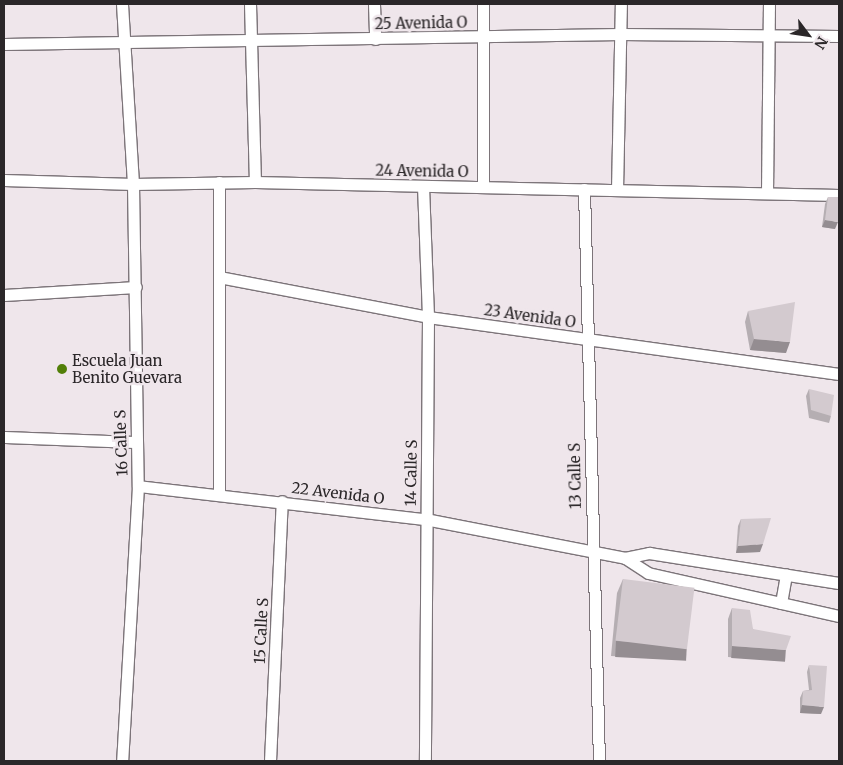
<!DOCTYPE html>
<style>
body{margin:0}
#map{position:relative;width:843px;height:765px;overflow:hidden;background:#efe6eb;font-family:Merriweather,serif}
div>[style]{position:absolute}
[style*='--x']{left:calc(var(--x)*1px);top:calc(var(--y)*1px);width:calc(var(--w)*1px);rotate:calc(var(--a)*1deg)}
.roads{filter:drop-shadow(1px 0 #7c7479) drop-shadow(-1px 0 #7c7479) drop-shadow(0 1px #7c7479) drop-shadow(0 -1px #7c7479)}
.street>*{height:11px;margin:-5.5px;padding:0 5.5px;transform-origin:5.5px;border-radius:5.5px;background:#fff}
.wall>*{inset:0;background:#b5aeb2}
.shaded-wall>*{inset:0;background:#948d91;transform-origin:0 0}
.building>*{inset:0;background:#d3cacf;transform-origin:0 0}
.dots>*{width:14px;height:14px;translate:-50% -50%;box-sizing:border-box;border:2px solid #efe6eb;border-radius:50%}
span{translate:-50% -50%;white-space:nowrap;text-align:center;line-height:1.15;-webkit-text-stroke:5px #efe6eb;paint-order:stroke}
.street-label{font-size:15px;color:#2b2729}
.poi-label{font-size:15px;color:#2b2729}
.left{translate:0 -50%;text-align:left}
.frame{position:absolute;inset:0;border:5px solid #2b2729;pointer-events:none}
.north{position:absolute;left:783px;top:10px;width:50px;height:50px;-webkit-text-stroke:4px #efe6eb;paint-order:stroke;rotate:121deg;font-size:14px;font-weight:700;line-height:20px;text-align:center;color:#2b2729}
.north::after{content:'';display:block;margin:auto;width:18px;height:22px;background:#2b2729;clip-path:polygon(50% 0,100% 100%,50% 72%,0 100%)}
</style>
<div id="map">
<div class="roads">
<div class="street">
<div style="--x:122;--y:4;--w:180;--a:86.5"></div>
<div style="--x:133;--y:184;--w:302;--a:89.1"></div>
<div style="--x:138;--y:486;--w:275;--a:93.3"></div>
<div style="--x:250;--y:4;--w:178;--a:88.4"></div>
<div style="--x:374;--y:4;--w:35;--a:88"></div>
<div style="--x:4;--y:44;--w:617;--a:-0.93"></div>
<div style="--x:621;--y:34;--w:218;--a:0.5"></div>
<div style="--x:4;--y:180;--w:129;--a:1.8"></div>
<div style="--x:133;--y:184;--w:122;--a:-0.9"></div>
<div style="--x:255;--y:182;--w:584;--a:1.28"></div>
<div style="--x:423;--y:186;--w:131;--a:87.8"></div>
<div style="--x:428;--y:317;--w:444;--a:90.4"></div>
<div style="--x:483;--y:187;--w:183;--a:-90"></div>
<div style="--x:584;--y:189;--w:572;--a:88.5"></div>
<div style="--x:617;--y:190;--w:186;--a:-88.8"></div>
<div style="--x:767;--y:193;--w:189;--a:-89.4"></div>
<div style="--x:219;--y:277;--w:213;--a:10.8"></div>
<div style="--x:428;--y:317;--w:415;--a:7.9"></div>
<div style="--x:4;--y:295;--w:132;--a:-3.5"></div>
<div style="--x:4;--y:437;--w:131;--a:2.2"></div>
<div style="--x:138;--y:486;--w:289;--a:6.6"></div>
<div style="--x:425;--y:519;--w:204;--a:11"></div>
<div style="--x:625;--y:558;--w:25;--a:-12"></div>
<div style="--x:649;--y:553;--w:192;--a:9"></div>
<div style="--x:219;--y:493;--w:311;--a:-90"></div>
<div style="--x:625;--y:558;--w:27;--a:33"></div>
<div style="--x:648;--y:573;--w:196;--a:12.7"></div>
<div style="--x:781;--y:603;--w:29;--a:-80"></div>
<div style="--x:270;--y:761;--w:260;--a:-87.4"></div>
</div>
</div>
<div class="wall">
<div style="clip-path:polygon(828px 197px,835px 229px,822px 227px,825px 204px)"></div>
<div style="clip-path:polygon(748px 311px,786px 353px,750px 350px,745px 322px)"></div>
<div style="clip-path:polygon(809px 389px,831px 416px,829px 423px,809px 418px,806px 396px)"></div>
<div style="clip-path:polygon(741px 519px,760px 552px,736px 553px,738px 526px)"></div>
<div style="clip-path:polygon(623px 579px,687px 645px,682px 660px,611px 656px,617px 593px)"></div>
<div style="clip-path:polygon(732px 608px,753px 629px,782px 661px,728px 657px,728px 619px)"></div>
<div style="clip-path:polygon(809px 665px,821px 714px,800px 713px,800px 698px,803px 691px,809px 690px,807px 672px)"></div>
</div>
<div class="shaded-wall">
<div style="clip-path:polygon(825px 220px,838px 222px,835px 229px,822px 227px)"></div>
<div style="clip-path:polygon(754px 339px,790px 342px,786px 353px,750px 350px)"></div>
<div style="clip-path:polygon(763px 544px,760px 552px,736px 553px,738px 546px)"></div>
<div style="left:616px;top:641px;width:71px;height:16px;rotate:3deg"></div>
<div style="left:732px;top:646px;width:54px;height:12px;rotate:4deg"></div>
<div style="clip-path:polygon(802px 705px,824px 707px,821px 714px,800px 713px)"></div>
</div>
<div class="building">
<div style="clip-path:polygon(828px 197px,839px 197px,839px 210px,838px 222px,825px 220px)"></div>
<div style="clip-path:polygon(795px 302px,790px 342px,754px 339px,748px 311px)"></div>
<div style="clip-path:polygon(809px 389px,834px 395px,831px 416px,811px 410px)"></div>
<div style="clip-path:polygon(771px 518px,763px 544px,738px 546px,741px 519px)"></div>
<div style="left:623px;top:579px;width:72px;height:62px;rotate:7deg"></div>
<div style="clip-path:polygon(732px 608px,750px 610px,753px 629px,791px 636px,786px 650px,732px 646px)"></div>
<div style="clip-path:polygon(809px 665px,827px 666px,824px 707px,802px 705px,803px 691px,812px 690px)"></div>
</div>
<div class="dots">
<div style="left:62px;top:369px;background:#527f08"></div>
</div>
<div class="street-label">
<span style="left:421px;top:23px;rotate:-1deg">25 Avenida O</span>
<span style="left:422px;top:171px;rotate:1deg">24 Avenida O</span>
<span style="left:530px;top:316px;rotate:8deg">23 Avenida O</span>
<span style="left:121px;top:443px;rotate:-92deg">16 Calle S</span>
<span style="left:411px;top:473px;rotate:-89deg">14 Calle S</span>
<span style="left:575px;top:476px;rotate:-91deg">13 Calle S</span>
<span style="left:338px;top:493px;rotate:7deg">22 Avenida O</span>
<span style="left:261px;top:631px;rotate:-87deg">15 Calle S</span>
</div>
<div class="poi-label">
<span class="left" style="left:72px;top:369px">Escuela Juan<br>Benito Guevara</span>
</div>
<div class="frame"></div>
<div class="north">N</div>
</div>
